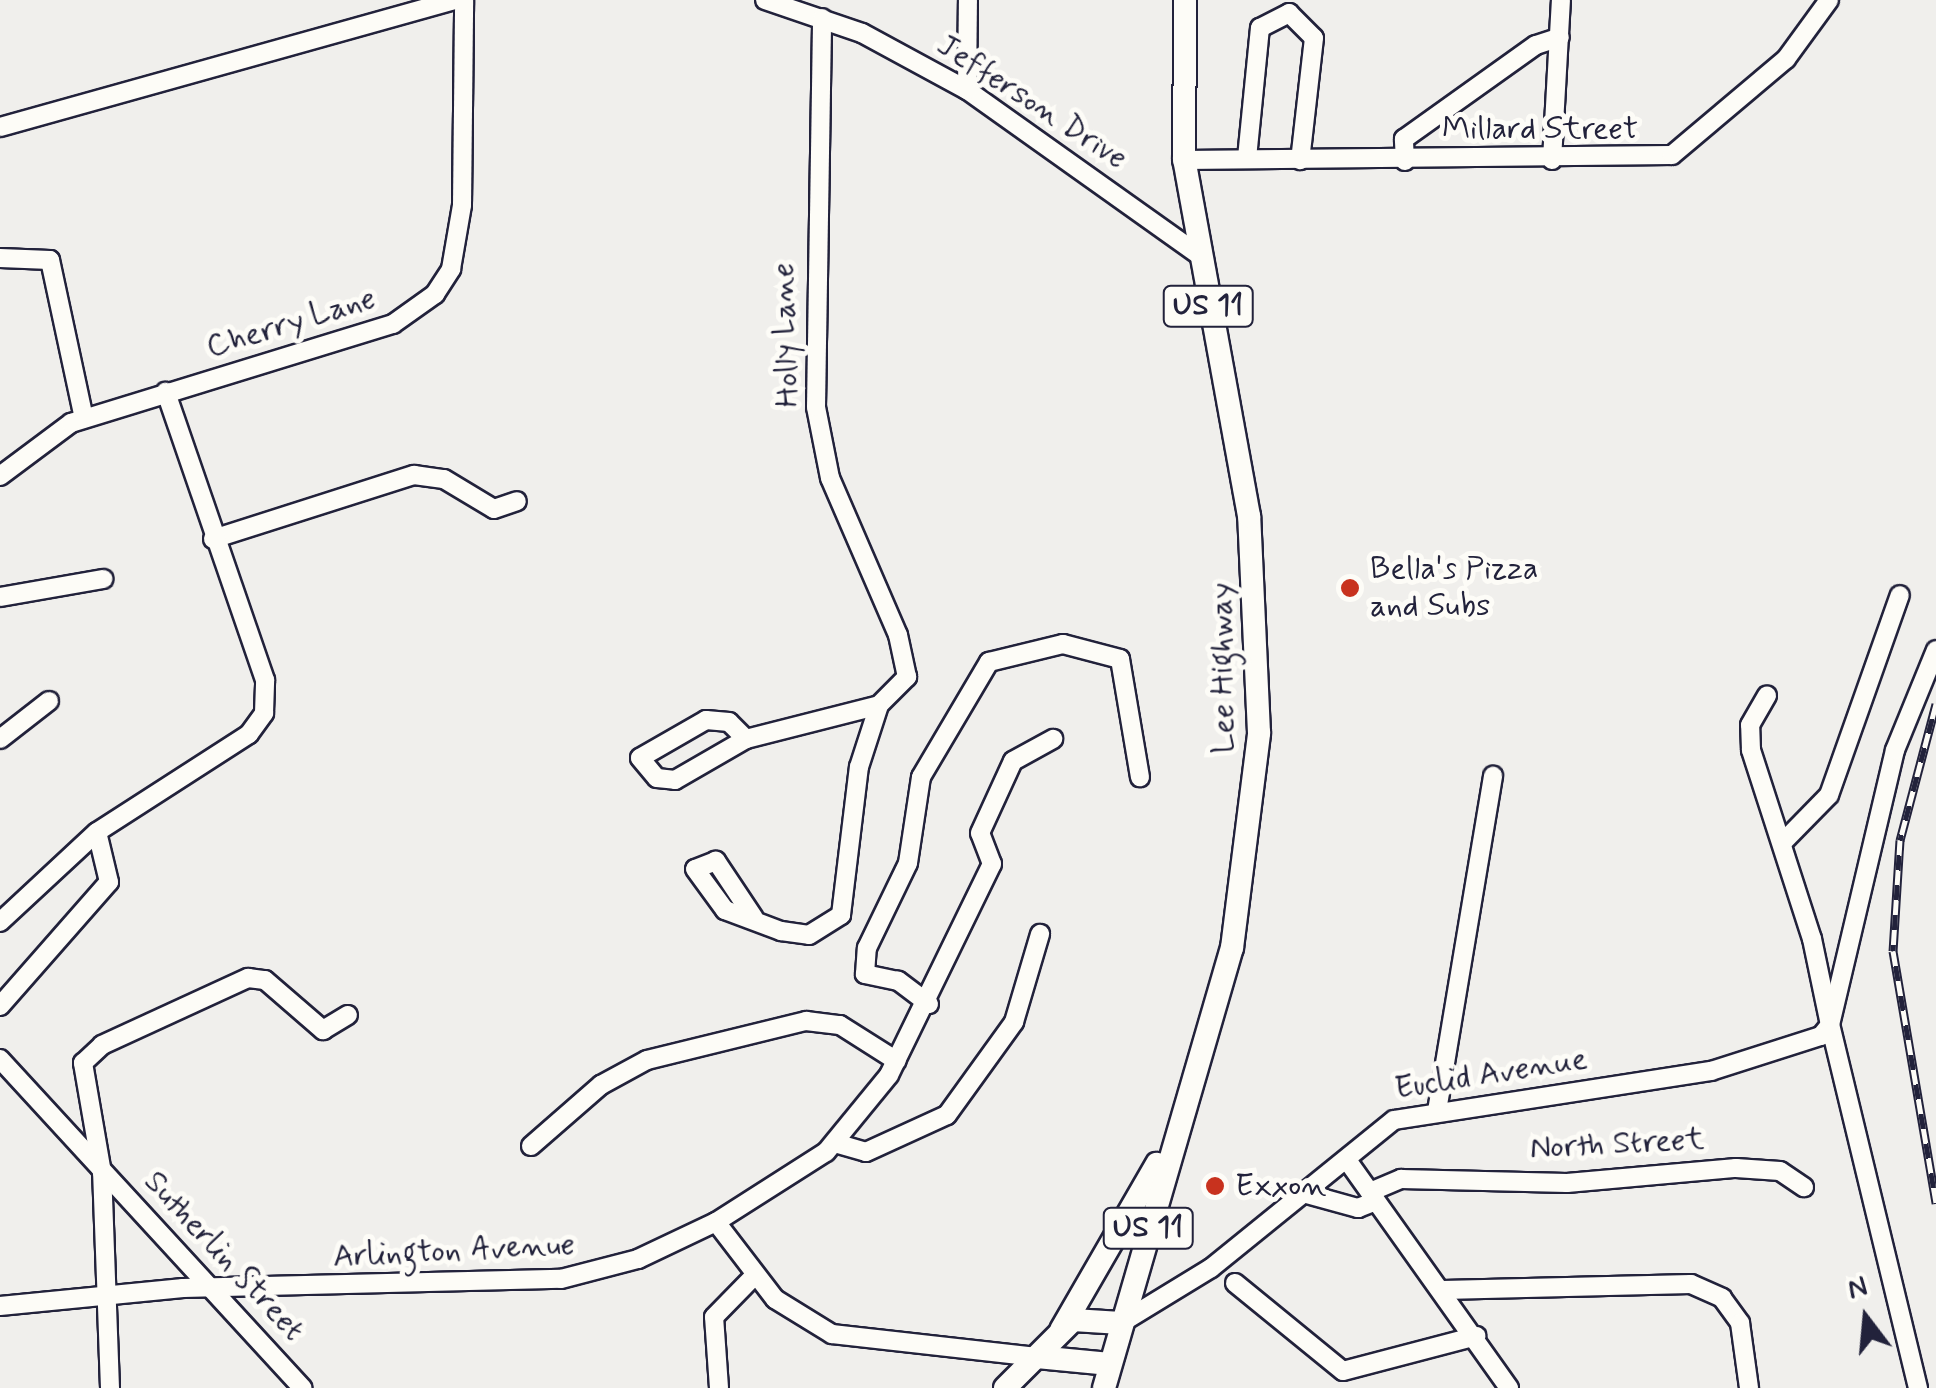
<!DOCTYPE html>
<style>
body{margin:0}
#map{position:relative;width:1936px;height:1388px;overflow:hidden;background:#f0efec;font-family:Mynerve,sans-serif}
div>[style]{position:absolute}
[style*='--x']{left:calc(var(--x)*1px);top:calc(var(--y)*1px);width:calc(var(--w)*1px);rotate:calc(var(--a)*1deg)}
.roads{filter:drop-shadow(2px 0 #22223b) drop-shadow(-2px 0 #22223b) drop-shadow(0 2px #22223b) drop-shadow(0 -2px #22223b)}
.minor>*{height:18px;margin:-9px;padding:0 9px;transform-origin:9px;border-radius:9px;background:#fdfcf7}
.major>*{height:22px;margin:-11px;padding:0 11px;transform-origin:11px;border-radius:11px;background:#fdfcf7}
.rail>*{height:9px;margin-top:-4.5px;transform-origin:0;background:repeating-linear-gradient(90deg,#fdfcf7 0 15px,#22223b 0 30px);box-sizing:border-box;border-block:2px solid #22223b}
.dots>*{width:28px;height:28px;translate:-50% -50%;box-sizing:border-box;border:5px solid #fdfcf7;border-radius:50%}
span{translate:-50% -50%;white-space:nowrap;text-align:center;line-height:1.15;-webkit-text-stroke:10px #fdfcf7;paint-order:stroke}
.shield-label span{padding:2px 8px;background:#fdfcf7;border:2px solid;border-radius:8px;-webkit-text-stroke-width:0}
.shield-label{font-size:30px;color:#22223b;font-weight:700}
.street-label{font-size:32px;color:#22223b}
.poi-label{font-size:32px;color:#22223b}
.left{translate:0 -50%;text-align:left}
.north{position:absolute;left:1816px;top:1268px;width:100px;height:100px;-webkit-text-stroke:8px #fdfcf7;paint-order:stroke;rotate:344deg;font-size:28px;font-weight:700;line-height:40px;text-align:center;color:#22223b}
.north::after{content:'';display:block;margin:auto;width:35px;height:45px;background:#22223b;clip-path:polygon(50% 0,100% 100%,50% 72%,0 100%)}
</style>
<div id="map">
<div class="roads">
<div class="minor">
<div style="--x:765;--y:0;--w:102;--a:18.8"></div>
<div style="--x:862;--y:33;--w:119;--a:28.5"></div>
<div style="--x:967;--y:90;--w:285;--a:35.4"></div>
<div style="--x:967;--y:90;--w:90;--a:-89.4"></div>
<div style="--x:0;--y:127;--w:473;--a:-15.6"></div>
<div style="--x:1247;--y:158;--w:131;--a:-84.3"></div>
<div style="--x:1260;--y:28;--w:33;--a:-27"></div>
<div style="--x:1289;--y:13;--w:35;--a:45"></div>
<div style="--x:1314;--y:38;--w:123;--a:96.5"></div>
<div style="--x:1184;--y:160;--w:488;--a:-0.6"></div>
<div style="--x:1672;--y:155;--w:149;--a:-40.1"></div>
<div style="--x:1786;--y:59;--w:73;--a:-53.9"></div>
<div style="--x:1552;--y:160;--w:160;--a:-86.8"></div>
<div style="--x:1405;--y:161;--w:22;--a:-93"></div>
<div style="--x:1404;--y:139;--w:162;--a:-35.5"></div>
<div style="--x:1536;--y:45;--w:25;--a:-18"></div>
<div style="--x:0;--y:258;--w:50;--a:2.3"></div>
<div style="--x:50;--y:260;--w:162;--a:77.9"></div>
<div style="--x:0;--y:476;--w:89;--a:-36.7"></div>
<div style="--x:71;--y:423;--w:337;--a:-17.1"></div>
<div style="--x:393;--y:324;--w:52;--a:-35.5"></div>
<div style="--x:435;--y:294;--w:30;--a:-57"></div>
<div style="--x:451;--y:269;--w:65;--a:-80.2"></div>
<div style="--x:462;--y:205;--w:205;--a:-89.4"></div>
<div style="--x:213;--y:539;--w:211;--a:-17.7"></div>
<div style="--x:414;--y:475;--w:30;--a:8"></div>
<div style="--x:444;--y:479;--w:58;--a:31"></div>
<div style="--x:494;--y:509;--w:24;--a:-19"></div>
<div style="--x:0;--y:597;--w:105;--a:-9.9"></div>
<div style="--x:0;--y:739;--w:62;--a:-37.8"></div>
<div style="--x:746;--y:739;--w:24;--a:-135"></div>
<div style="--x:729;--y:722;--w:23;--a:-175"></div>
<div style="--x:706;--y:720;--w:76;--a:150.1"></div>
<div style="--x:640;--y:758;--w:26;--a:50"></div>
<div style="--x:657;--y:778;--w:18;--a:6"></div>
<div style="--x:675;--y:780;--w:82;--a:-30"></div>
<div style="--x:746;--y:739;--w:137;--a:-14.3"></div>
<div style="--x:879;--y:705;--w:40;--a:-45"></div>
<div style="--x:907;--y:677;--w:43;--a:-102.1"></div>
<div style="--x:898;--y:635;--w:171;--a:-113.4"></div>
<div style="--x:830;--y:478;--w:72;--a:-101.2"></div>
<div style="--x:816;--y:407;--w:389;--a:-89.1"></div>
<div style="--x:1784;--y:841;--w:64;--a:-45.6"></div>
<div style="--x:1829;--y:795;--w:212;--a:-70.5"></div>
<div style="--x:754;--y:918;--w:69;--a:-123.7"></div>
<div style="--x:716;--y:861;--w:22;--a:159"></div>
<div style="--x:695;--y:869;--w:51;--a:53.8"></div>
<div style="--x:725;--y:910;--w:60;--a:20.6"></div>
<div style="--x:781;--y:931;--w:28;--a:8"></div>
<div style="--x:809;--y:935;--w:38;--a:-32"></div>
<div style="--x:841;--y:915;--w:149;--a:-83.1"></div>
<div style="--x:859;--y:767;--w:65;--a:-72.1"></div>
<div style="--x:0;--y:922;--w:132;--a:-42.9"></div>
<div style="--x:97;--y:832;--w:181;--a:-32.8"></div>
<div style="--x:249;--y:734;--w:26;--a:-54"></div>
<div style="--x:264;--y:713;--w:33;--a:-88"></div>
<div style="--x:265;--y:680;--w:305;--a:-109"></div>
<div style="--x:929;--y:1004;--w:39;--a:-143"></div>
<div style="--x:898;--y:981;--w:34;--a:-168"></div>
<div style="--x:865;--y:974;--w:26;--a:-86"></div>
<div style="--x:867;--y:948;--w:94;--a:-64.2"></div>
<div style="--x:908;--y:863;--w:87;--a:-81.4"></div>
<div style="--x:921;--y:777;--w:134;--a:-59.4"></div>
<div style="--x:989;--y:662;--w:76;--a:-13.7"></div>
<div style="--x:1063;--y:644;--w:59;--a:14.7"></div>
<div style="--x:1120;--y:659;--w:120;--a:80.4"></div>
<div style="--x:0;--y:1006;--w:165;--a:-48.7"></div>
<div style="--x:109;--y:882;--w:51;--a:-103.5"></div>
<div style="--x:0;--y:1059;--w:447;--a:47.4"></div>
<div style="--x:1437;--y:1111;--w:340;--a:-80.5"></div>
<div style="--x:835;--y:1143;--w:32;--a:16"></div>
<div style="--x:866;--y:1152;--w:89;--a:-24.6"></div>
<div style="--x:947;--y:1115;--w:115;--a:-54.2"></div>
<div style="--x:1014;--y:1022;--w:92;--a:-73.5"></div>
<div style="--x:531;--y:1146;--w:93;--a:-41.1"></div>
<div style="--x:601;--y:1085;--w:52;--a:-28.5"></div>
<div style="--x:647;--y:1060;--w:164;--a:-13.8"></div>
<div style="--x:806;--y:1021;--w:34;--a:7"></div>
<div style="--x:840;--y:1025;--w:67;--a:32.3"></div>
<div style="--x:1347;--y:1160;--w:280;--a:54.6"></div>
<div style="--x:1370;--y:1192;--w:34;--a:-23"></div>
<div style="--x:1401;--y:1179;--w:166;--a:1.4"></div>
<div style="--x:1567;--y:1183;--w:170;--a:-5.1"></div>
<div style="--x:1736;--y:1168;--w:44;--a:3.9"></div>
<div style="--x:1780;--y:1171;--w:29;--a:34"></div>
<div style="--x:1307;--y:1194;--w:53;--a:15.4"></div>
<div style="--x:1358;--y:1208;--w:19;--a:-21"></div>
<div style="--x:716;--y:1222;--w:97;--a:52.5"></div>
<div style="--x:775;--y:1299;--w:67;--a:31.6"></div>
<div style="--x:832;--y:1334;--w:206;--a:6.4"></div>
<div style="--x:1235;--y:1283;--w:139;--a:39.2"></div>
<div style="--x:1343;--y:1371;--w:138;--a:-14.7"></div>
<div style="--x:1443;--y:1290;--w:248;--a:-1.4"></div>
<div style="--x:1691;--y:1284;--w:34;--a:24"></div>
<div style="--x:1722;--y:1298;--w:31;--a:54"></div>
<div style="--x:1740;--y:1323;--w:66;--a:82.1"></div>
<div style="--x:0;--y:1306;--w:184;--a:-5.6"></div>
<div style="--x:183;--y:1288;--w:378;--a:-1.4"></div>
<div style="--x:561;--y:1279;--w:80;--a:-14.6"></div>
<div style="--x:638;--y:1259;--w:86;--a:-25.4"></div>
<div style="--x:716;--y:1222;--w:130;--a:-32.5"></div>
<div style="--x:826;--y:1152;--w:99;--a:-50.7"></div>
<div style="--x:889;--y:1075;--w:235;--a:-64"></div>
<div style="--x:992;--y:864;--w:33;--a:-111"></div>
<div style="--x:980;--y:833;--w:79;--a:-65.4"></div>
<div style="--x:1013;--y:761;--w:46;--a:-28.8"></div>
<div style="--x:1121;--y:1323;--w:105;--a:-31.4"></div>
<div style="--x:1211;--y:1268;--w:235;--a:-39"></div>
<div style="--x:1394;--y:1120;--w:321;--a:-8.8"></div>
<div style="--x:1711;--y:1071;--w:115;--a:-17.7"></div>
<div style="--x:1821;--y:1036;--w:14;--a:-51"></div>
<div style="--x:1830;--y:1025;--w:88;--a:-101.8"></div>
<div style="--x:1812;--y:939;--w:199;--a:-107.9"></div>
<div style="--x:1751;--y:750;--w:25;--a:-92"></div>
<div style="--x:1750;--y:725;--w:34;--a:-60"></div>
<div style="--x:110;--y:1388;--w:215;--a:-92.1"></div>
<div style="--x:102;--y:1173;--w:112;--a:-99.8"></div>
<div style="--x:83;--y:1063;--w:26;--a:-43"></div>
<div style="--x:102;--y:1045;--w:161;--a:-24.7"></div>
<div style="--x:248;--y:978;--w:17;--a:7"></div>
<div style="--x:265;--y:980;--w:77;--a:40.8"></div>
<div style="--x:323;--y:1030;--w:29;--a:-31"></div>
<div style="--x:719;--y:1388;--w:71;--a:-94"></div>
<div style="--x:714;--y:1317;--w:56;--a:-45.7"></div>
<div style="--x:1918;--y:1388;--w:374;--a:-103.6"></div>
<div style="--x:1830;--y:1025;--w:283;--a:-76.7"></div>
<div style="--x:1895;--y:750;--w:108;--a:-67.7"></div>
</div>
<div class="major">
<div style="--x:1061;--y:1330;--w:192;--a:-60"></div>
<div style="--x:1037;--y:1357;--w:73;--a:5.5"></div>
<div style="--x:1005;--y:1388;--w:96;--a:-45"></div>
<div style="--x:1073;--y:1320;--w:48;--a:3.6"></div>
<div style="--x:1104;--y:1388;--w:458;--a:-73.8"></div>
<div style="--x:1232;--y:948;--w:217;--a:-82.8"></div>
<div style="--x:1259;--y:733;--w:217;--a:-92.6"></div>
<div style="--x:1249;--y:516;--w:362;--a:-100.3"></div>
<div style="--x:1184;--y:160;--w:160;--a:-89.6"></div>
</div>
</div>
<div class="rail">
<div style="--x:1936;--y:704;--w:141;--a:104.8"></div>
<div style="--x:1900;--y:840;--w:111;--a:93.6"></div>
<div style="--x:1893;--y:951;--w:256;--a:80.3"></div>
</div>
<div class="dots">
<div style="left:1350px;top:588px;background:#c8321e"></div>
<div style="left:1215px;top:1186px;background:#c8321e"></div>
</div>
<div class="shield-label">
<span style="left:1208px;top:306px">US 11</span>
<span style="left:1148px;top:1228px">US 11</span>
</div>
<div class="street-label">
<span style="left:1032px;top:102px;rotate:33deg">Jefferson Drive</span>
<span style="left:1540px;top:129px">Millard Street</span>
<span style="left:291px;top:323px;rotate:-17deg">Cherry Lane</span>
<span style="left:786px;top:335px;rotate:-92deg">Holly Lane</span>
<span style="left:1223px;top:668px;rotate:-91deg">Lee Highway</span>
<span style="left:1491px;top:1074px;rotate:-9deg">Euclid Avenue</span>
<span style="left:1617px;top:1144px;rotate:-3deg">North Street</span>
<span style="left:454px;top:1251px;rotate:-3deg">Arlington Avenue</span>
<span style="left:224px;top:1256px;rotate:47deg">Sutherlin Street</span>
</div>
<div class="poi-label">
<span class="left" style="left:1370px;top:588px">Bella's Pizza<br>and Subs</span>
<span class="left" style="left:1235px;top:1186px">Exxon</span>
</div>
<div class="north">N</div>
</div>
